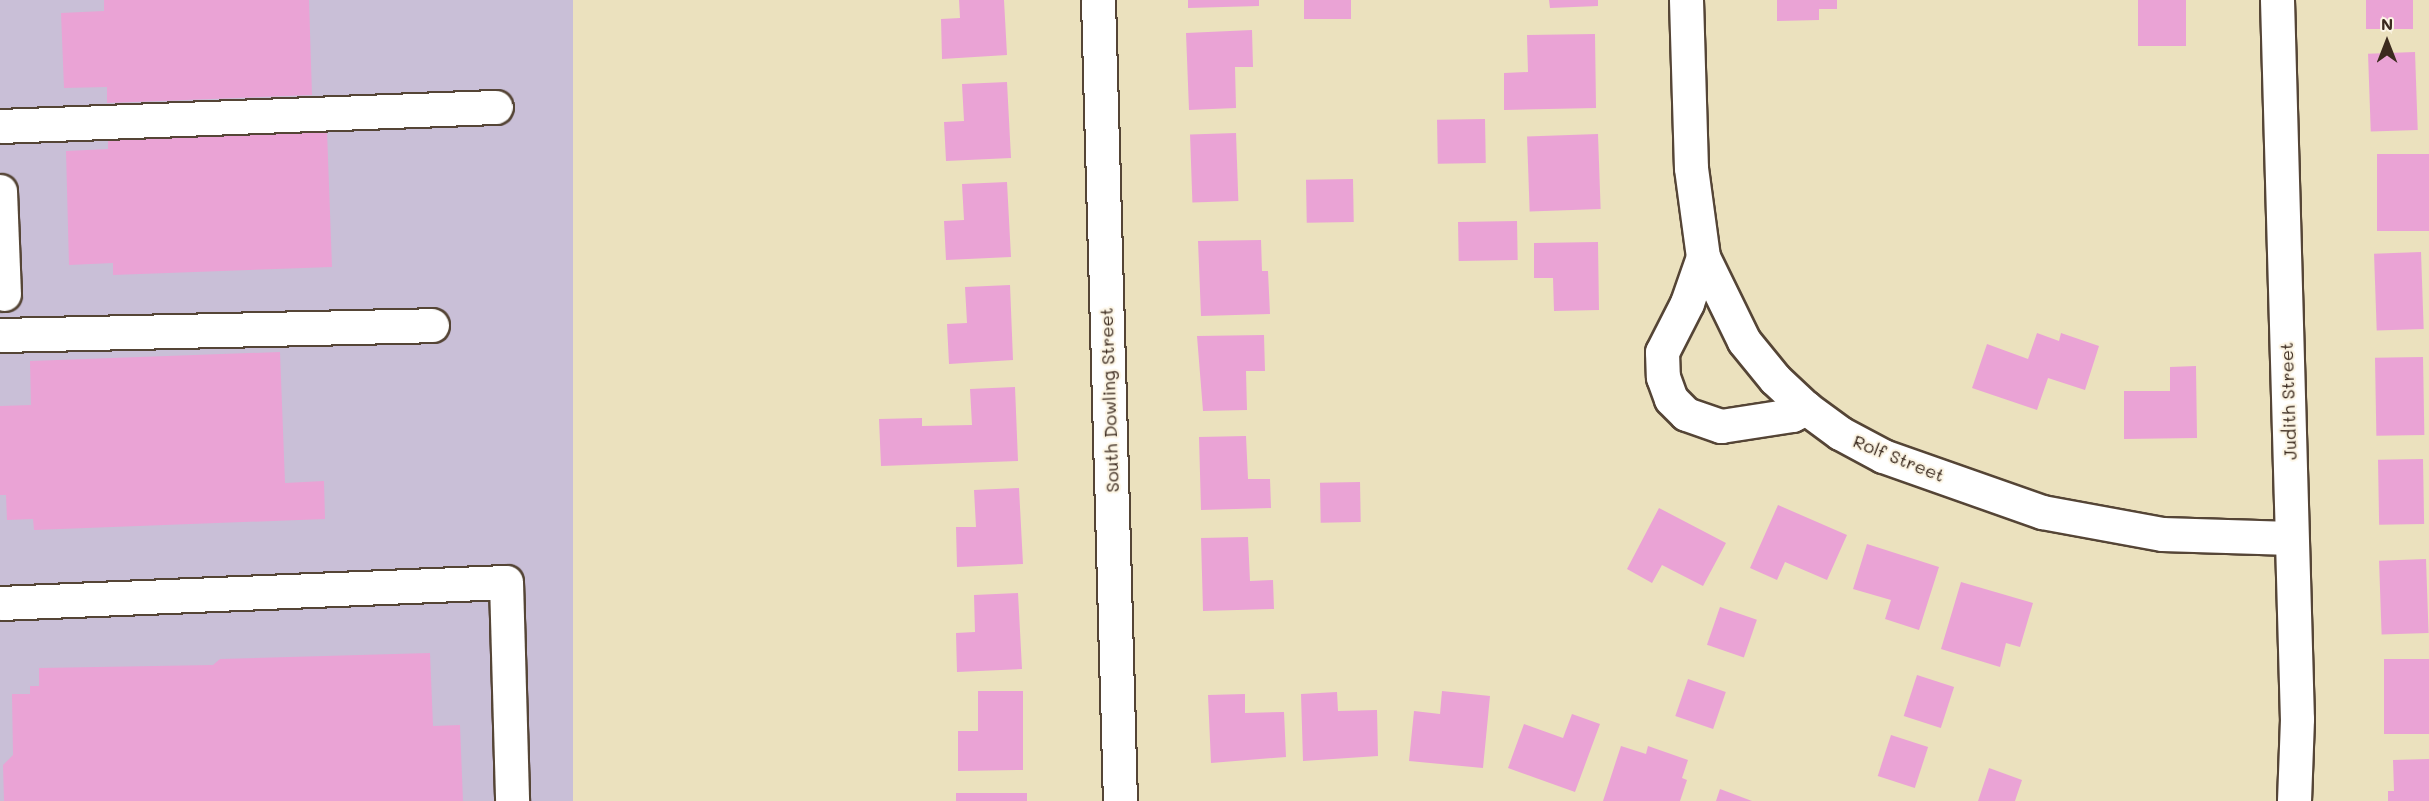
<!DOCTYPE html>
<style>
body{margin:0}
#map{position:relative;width:2429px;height:801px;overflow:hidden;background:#ebe1be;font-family:Mali,sans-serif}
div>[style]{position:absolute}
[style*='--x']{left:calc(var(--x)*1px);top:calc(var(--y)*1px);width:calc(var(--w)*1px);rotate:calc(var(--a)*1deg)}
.industrial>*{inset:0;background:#c9bfd7;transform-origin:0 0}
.building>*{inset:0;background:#eaa3d5;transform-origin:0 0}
.roads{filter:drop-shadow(2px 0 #554536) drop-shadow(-2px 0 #554536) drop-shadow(0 2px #554536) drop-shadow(0 -2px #554536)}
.minor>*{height:33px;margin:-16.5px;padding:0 16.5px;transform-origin:16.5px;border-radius:16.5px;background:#fff}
span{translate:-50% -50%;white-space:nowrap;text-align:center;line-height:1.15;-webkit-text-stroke:4.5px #fcf5e5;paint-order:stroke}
.street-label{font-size:18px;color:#3b2a1e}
.north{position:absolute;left:2357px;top:12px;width:60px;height:60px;-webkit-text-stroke:4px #fcf5e5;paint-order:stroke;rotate:0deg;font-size:16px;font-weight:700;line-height:24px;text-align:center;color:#3b2a1e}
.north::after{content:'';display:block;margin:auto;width:21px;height:27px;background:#3b2a1e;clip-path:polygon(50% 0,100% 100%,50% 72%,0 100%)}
</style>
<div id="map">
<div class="industrial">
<div style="left:0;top:0;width:573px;height:801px"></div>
</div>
<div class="building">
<div style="clip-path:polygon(104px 0,309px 0,312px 95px,107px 103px,107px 87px,64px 88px,61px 13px,104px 11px)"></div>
<div style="clip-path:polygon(959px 0,1004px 0,1007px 55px,942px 59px,941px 19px,960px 18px)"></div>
<div style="clip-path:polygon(1188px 0,1259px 0,1259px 6px,1188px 8px)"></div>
<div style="left:1304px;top:0;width:47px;height:19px"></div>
<div style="clip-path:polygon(1549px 0,1598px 0,1598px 6px,1550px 8px)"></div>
<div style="clip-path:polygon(1777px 0,1837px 0,1837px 9px,1819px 9px,1819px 20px,1777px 21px)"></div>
<div style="left:2138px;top:0;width:48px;height:46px"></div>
<div style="left:2366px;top:0;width:47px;height:29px"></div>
<div style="clip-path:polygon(1252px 30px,1253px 67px,1235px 67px,1236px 108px,1189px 110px,1186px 33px)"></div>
<div style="clip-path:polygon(1595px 34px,1596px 108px,1504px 110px,1504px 73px,1528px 72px,1527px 35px)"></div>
<div style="left:2415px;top:52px;width:78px;height:47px;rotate:88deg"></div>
<div style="clip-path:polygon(1007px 82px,1011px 158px,946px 161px,944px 122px,964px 121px,962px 84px)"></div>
<div style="left:1485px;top:119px;width:44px;height:48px;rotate:89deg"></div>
<div style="clip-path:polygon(327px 131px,332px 267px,113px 275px,113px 263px,69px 265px,66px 151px,108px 149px,108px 138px)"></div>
<div style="left:1236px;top:133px;width:68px;height:46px;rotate:88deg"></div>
<div style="left:1598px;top:134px;width:75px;height:71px;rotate:88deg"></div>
<div style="left:2429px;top:154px;width:77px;height:52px;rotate:90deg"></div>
<div style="left:1353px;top:179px;width:43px;height:47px;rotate:89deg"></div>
<div style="clip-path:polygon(1007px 182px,1011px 257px,946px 260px,944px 221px,964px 220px,962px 184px)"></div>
<div style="left:1517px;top:221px;width:39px;height:59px;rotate:89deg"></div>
<div style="clip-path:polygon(1261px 240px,1262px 271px,1268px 271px,1270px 314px,1201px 316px,1198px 241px)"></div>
<div style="clip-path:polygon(1598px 242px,1599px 310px,1554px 311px,1553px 278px,1534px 278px,1534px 243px)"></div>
<div style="left:2421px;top:252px;width:77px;height:47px;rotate:88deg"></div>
<div style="clip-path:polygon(1010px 285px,1013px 360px,949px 364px,947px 324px,967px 323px,965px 287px)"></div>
<div style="clip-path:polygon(2037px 333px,2059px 341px,2061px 333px,2099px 346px,2085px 390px,2048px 378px,2037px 410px,1972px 388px,1987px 344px,2028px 359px)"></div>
<div style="clip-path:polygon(1264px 335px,1265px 371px,1246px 371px,1247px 410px,1203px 411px,1197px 336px)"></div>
<div style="clip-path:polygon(280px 352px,285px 483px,324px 481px,325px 519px,34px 530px,33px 519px,7px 520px,6px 495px,0 495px,0 406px,31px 405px,30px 361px)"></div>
<div style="left:2423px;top:357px;width:78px;height:48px;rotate:89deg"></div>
<div style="clip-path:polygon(2196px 366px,2197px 438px,2124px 439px,2124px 391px,2170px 391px,2170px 367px)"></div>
<div style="clip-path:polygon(1015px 387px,1018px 461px,881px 466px,879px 419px,922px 418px,922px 426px,972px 425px,970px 389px)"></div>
<div style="clip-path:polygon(1246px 436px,1248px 479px,1270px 479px,1271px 508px,1201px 510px,1199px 437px)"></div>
<div style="left:2423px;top:459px;width:65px;height:45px;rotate:89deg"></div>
<div style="left:1360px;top:482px;width:40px;height:40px;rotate:89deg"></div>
<div style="clip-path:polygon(1019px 488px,1023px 564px,957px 567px,956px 527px,976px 527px,974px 490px)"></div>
<div style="clip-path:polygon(1778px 505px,1847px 535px,1827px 580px,1785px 562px,1777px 580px,1750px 568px)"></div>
<div style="clip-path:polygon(1659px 508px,1726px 543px,1703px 586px,1662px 565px,1652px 583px,1627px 569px)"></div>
<div style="clip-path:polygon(1248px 537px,1250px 581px,1273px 580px,1274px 609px,1203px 611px,1201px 538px)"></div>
<div style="clip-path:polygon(1867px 544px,1939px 567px,1919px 630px,1885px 619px,1891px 600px,1853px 589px)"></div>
<div style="left:2426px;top:559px;width:74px;height:47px;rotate:88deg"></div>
<div style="clip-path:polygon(1961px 582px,2033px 603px,2020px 647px,2006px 643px,2000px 667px,1941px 649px)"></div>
<div style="clip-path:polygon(1018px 593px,1022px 669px,957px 672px,956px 633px,975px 632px,974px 595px)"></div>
<div style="left:1720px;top:607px;width:39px;height:40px;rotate:19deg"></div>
<div style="clip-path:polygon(430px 653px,433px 726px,460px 725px,463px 801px,4px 801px,3px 765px,13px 755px,12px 694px,30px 694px,30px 686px,39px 686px,39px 668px,213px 665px,220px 659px)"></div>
<div style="left:2429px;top:659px;width:75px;height:45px;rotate:90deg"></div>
<div style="left:1917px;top:675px;width:39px;height:43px;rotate:18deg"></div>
<div style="left:1688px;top:679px;width:40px;height:39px;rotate:19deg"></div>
<div style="clip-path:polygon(978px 691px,1023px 691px,1023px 770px,958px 771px,958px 731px,978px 731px)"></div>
<div style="clip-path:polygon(1442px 691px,1490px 696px,1483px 768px,1409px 761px,1414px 711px,1440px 714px)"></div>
<div style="clip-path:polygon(1337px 692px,1338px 711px,1377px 710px,1378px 756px,1303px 761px,1301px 694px)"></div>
<div style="clip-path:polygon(1245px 694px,1245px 713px,1284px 712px,1286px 757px,1211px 763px,1208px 695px)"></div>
<div style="clip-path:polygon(1572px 714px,1600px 724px,1575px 792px,1508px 768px,1524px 724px,1563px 738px)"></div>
<div style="left:1891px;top:735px;width:39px;height:43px;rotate:18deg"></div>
<div style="clip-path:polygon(1621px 746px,1646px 754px,1648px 746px,1688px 760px,1682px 778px,1687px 780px,1680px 801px,1603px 801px)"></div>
<div style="clip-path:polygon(2429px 759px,2429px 801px,2388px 801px,2388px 791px,2394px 791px,2393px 760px)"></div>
<div style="clip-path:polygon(1989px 768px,2022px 780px,2015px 801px,1978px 801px)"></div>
<div style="clip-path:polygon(1720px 789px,1752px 801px,1716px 801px)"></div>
<div style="left:1027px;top:793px;width:8px;height:71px;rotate:90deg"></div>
</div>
<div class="roads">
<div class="minor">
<div style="--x:1098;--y:0;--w:801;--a:88.43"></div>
<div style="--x:1686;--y:0;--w:168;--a:88.3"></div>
<div style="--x:1691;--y:168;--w:90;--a:82.3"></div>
<div style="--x:1703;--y:257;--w:93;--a:64"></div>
<div style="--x:1744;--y:341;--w:49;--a:50.8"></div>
<div style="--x:1775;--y:379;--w:42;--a:43.1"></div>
<div style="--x:1806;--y:408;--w:42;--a:36.3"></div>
<div style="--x:1840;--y:433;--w:49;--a:28.1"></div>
<div style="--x:1883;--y:456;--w:169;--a:19.4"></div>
<div style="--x:2042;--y:512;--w:122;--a:10.4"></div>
<div style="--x:2162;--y:534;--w:129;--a:1.8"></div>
<div style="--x:2277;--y:0;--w:719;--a:88.41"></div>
<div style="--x:2297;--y:719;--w:82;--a:92.1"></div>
<div style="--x:0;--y:126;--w:496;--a:-2.2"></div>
<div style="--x:0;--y:191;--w:103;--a:87.8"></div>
<div style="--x:1703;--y:257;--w:49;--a:109.2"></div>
<div style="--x:1687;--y:303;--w:55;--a:117"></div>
<div style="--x:1662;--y:352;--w:25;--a:88"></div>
<div style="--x:1663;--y:377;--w:23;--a:70"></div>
<div style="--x:1671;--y:399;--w:21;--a:45"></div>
<div style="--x:1686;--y:414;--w:37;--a:19"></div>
<div style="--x:1721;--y:426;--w:72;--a:-8.8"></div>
<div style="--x:1792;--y:415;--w:16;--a:-27"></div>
<div style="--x:0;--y:335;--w:432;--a:-1.3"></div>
<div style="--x:0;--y:603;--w:506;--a:-2.38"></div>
<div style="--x:506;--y:582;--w:219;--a:88.4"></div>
</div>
</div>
<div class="street-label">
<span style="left:1109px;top:400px;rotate:-92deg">South Dowling Street</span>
<span style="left:2288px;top:401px;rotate:-92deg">Judith Street</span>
<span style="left:1899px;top:458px;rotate:22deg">Rolf Street</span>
</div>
<div class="north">N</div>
</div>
